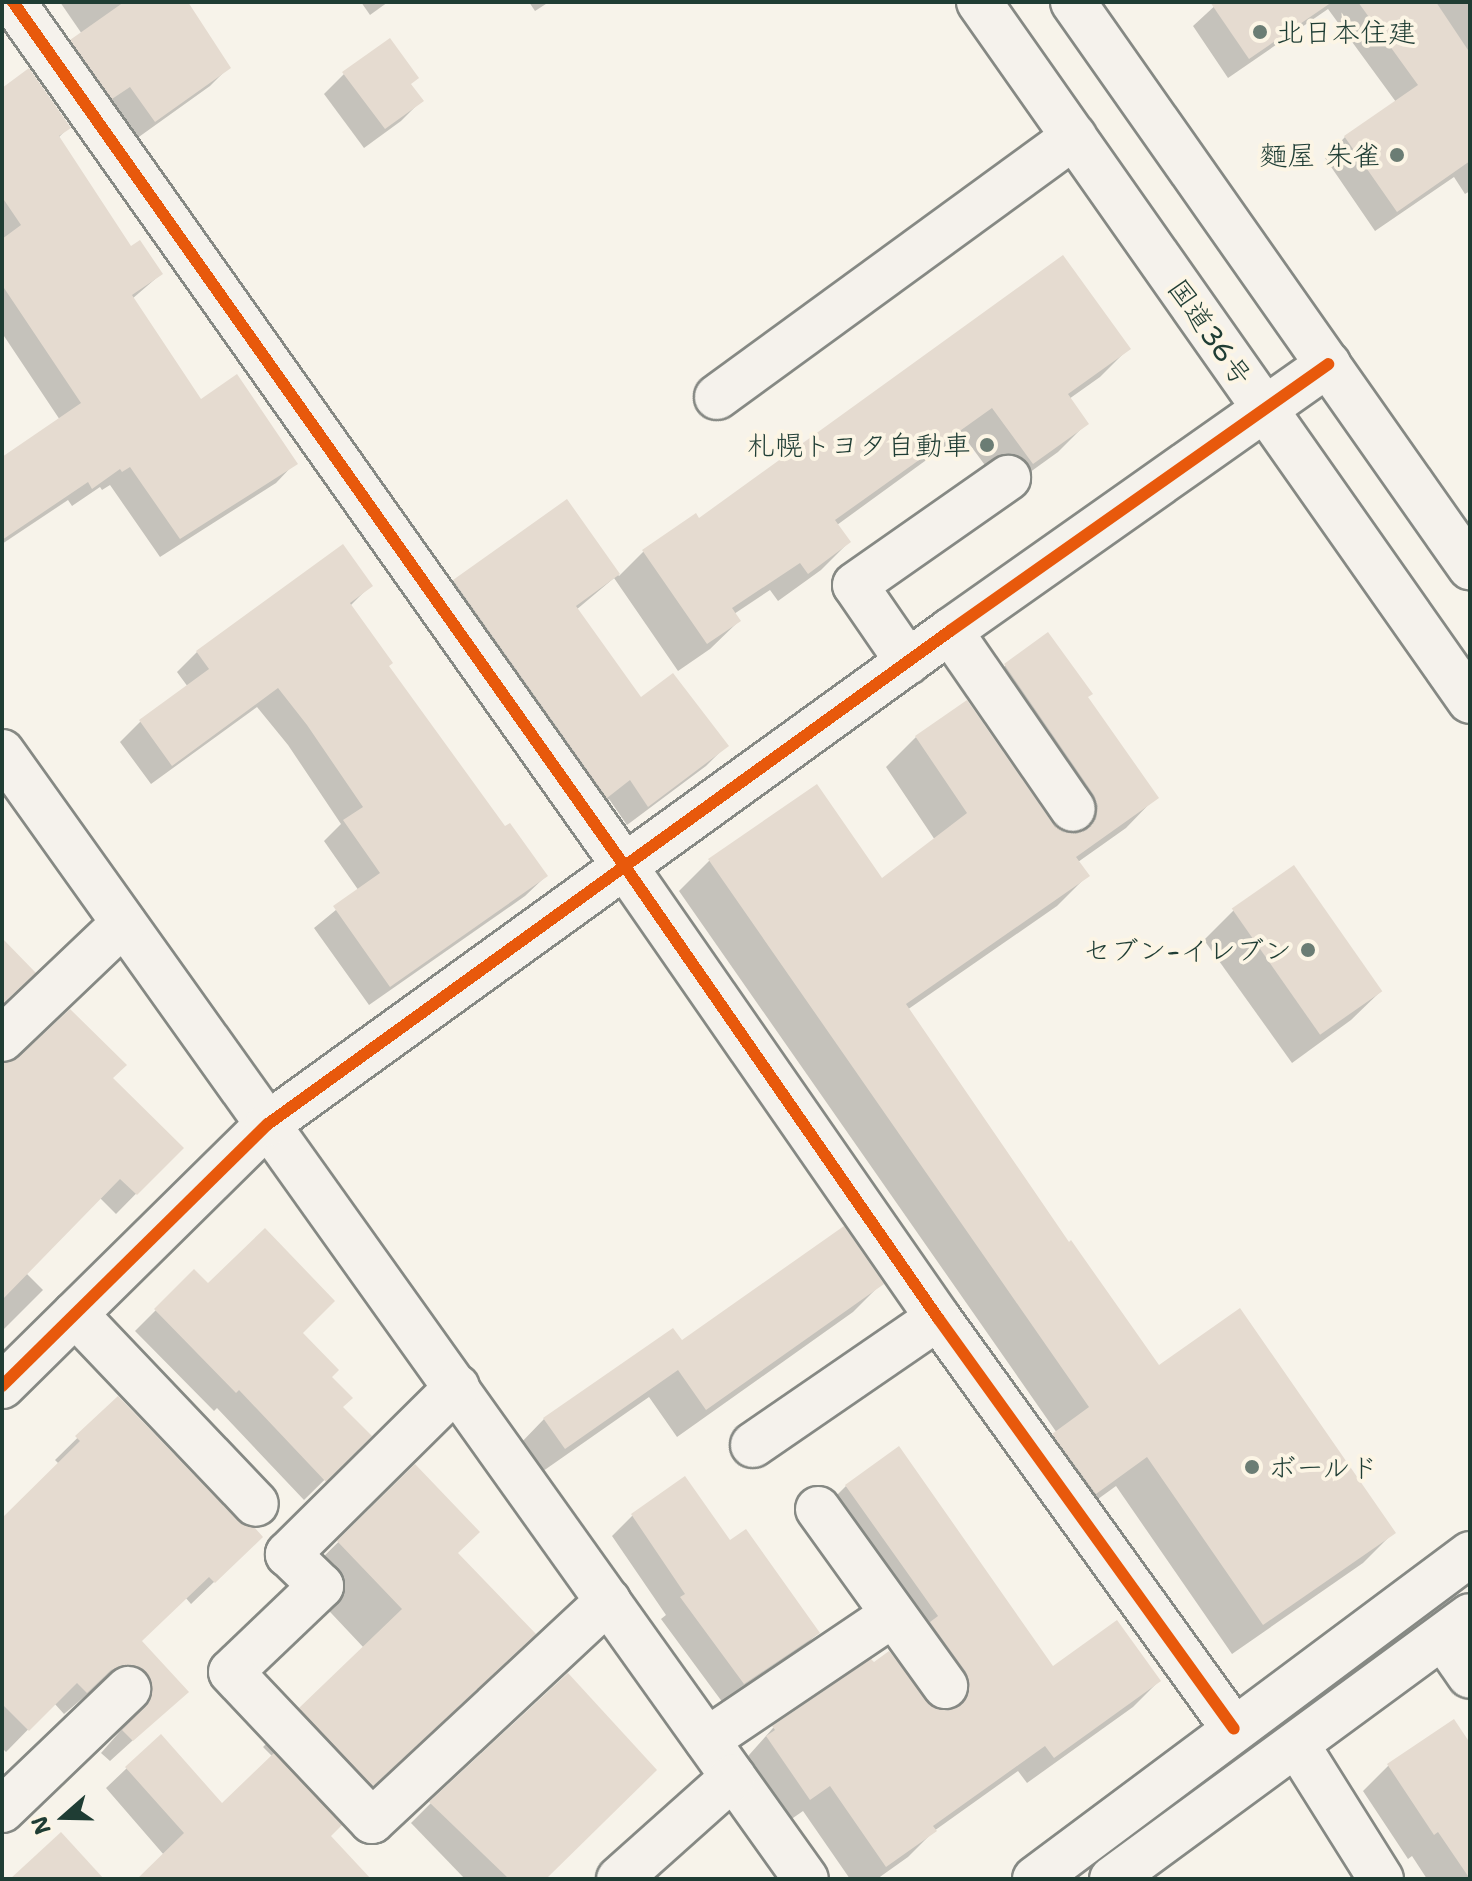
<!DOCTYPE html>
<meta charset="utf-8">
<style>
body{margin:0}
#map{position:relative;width:1472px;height:1881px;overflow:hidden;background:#f7f3ea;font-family:"Shantell Sans","Klee One",sans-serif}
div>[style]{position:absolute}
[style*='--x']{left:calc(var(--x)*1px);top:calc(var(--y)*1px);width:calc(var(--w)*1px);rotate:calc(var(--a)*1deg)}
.shadow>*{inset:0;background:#0003}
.building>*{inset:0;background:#e5dbd0;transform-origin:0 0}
.roads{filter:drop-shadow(2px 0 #868984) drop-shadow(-2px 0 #868984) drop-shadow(0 2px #868984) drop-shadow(0 -2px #868984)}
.minor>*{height:44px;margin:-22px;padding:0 22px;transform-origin:22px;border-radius:22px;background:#f5f2ec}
.highway>*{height:44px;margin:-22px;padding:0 22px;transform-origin:22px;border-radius:22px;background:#f5f2ec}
.cycleway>*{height:12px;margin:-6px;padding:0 6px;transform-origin:6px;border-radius:6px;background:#e8590c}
.dots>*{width:22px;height:22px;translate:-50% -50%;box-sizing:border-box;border:4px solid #fcf5e5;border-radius:50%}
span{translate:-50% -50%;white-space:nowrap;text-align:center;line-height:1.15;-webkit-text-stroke:8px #fcf5e5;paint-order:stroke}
.poi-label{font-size:28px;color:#1f3d34}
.left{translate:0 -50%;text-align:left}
.right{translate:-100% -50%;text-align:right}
.street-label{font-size:28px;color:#1f3d34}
.frame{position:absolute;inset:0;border:4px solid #1f3d34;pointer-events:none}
.north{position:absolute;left:24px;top:1777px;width:80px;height:80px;-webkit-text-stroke:6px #fcf5e5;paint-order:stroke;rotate:250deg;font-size:22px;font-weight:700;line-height:32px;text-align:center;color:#1f3d34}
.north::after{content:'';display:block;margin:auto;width:28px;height:36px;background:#1f3d34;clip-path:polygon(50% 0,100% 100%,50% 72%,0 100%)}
</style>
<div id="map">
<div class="shadow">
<div style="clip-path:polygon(60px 2px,184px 2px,228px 68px,210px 86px,136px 139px,54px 59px,82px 34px)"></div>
<div style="clip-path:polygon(361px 2px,388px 2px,370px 15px)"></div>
<div style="clip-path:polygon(529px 2px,549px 2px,535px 11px)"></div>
<div style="clip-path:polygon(1219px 2px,1470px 2px,1470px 191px,1465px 194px,1454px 177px,1375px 231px,1325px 158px,1345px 137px,1396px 102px,1328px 9px,1228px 78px,1193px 26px)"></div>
<div style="clip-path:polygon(344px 74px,409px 85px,421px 101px,401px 121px,364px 148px,324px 94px)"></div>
<div style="clip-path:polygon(2px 89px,69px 127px,58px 138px,131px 249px,161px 274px,132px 299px,201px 402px,295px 463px,276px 483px,160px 557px,110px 485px,102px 490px,100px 487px,72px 506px,68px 500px,2px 544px,2px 459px,60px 420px,2px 333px)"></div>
<div style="clip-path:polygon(1128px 349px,1100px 377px,1069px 399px,1086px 424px,1058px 452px,1004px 491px,962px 434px,837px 525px,849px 542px,821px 570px,778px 601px,770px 590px,734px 614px,739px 621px,710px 649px,678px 671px,614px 578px,576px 610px,640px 700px,726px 746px,706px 766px,627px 825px,609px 799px,586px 816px,434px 602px,454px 582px,566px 502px,619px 576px,643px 552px,698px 520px)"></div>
<div style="clip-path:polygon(371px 585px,350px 606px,387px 667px,505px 829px,546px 876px,525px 896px,369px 1005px,314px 928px,359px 891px,324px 841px,341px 824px,288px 745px,257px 707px,151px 784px,120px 742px,140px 722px,188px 687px,177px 672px,197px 652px)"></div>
<div style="clip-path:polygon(1048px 635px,1086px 698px,1156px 797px,1126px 828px,1078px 862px,1087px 876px,1057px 906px,907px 1010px,1069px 1245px,1158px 1367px,1393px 1533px,1363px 1563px,1232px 1654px,1116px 1486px,1065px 1523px,1023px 1465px,1057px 1433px,679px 891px,709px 861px,816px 787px,882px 881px,935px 840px,886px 767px,916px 737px,1067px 834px,975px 696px,1005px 666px)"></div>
<div style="clip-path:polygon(1234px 910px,1381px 991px,1351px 1020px,1292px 1063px,1204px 940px)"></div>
<div style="clip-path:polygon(70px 1012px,111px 1078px,181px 1148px,116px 1214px,99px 1197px,26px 1273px,43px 1290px,2px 1331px,2px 1065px,9px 1065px)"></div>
<div style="clip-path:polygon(194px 1272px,208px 1286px,300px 1333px,330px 1377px,341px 1407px,369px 1436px,304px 1500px,217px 1408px,214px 1411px,135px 1331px)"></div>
<div style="clip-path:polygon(881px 1284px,853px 1312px,677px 1437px,649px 1397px,536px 1476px,516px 1448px,544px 1419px,672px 1330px,681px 1343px)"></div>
<div style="clip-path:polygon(118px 1398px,238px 1559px,191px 1604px,185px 1597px,140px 1642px,186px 1692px,110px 1761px,101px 1753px,131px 1719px,131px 1707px,113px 1687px,97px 1686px,64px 1714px,54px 1703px,6px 1752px,2px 1748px,2px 1521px,59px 1464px,55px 1460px)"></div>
<div style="clip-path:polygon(415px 1466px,456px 1554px,495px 1672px,359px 1799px,349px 1789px,325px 1812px,236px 1879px,140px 1879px,164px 1855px,106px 1788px,127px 1768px,222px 1806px,273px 1757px,263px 1747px,364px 1648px,300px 1580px)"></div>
<div style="clip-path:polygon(684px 1479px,729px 1543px,818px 1633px,797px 1653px,723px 1703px,661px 1619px,666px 1615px,612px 1536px,632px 1516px)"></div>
<div style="clip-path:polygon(846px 1486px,1053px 1669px,1159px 1681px,1133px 1707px,1027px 1783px,1018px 1771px,934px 1831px,908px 1857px,877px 1879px,850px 1879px,803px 1811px,783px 1825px,741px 1764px,773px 1728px,933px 1710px,945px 1712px,940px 1698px,820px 1512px)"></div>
<div style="clip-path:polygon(1453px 1722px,1470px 1747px,1470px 1879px,1427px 1879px,1412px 1856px,1408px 1859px,1363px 1791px,1388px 1766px)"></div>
<div style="clip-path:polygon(431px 1803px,544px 1879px,465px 1879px,411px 1823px)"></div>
</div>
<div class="building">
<div style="clip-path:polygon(124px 2px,188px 2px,231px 68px,155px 122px,130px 87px,112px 99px,70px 40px)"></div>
<div style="clip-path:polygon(1210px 2px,1332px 2px,1249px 59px)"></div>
<div style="clip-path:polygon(1358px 2px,1436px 2px,1470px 53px,1470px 161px,1397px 212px,1344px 136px,1418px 85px)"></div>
<div style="clip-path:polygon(390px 38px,419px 78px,411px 84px,424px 101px,385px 129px,342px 72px)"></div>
<div style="clip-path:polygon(29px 68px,71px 128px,59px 136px,131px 246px,140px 240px,163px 274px,132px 295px,201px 399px,237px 374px,298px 464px,180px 539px,130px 467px,122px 472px,120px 469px,92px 489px,88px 482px,2px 540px,2px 457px,81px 403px,2px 285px,2px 239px,21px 225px,2px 197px,2px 88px)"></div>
<div style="clip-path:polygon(1063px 255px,1131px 349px,1068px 394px,1089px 424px,1033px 464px,992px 408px,835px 520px,851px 542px,808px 574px,800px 563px,732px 608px,741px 621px,707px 644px,642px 550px,696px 513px,699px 518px)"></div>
<div style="clip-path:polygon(567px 499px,620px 574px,576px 606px,641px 697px,673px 673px,729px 746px,648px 807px,630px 780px,607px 798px,453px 580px)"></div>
<div style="clip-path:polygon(343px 544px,373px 586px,350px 603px,393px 663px,389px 666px,505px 826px,510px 823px,548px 876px,390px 987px,333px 906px,380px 873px,343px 820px,363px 807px,307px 725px,278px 688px,172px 766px,139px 720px,209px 669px,196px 651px)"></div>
<div style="clip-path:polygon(1048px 632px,1093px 694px,1088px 697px,1159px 798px,1076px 857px,1090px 876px,906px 1004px,1069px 1242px,1071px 1240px,1159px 1365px,1240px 1308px,1396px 1533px,1263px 1625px,1147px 1457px,1096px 1494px,1052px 1434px,1089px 1407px,708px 859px,817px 784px,882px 878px,967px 813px,915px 736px,967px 700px,1053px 824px,1063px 832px,1076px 834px,1087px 830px,1096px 819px,1098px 806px,1094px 795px,1004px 664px)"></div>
<div style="left:1294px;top:865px;width:154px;height:76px;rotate:55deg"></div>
<div style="clip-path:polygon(2px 938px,36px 973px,2px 1004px)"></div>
<div style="clip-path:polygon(70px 1009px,127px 1065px,113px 1078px,184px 1148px,137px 1195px,120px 1179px,2px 1300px,2px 1063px,19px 1057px)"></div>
<div style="clip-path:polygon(844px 1226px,884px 1284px,706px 1410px,678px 1370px,565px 1449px,543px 1418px,673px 1328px,682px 1340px)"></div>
<div style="clip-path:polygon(265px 1228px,335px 1301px,303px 1333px,339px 1370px,332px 1377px,353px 1398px,343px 1407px,372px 1436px,326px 1482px,239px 1390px,236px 1393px,154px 1309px,194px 1269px,208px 1283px)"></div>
<div style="clip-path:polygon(118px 1396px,238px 1521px,255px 1528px,263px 1537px,215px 1583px,209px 1577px,142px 1641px,189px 1692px,133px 1741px,122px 1730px,146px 1706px,152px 1695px,152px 1684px,146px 1672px,134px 1665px,123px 1665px,111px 1670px,87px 1693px,77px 1683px,29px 1731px,2px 1704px,2px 1518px,80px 1441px,75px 1436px)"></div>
<div style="clip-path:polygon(899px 1446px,1053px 1666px,1117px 1620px,1161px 1681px,1054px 1758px,1045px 1746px,933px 1826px,937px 1831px,886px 1867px,830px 1786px,810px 1800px,766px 1736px,775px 1730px,772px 1726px,871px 1659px,874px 1662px,889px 1651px,934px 1708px,948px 1711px,960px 1706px,967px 1697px,970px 1684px,966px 1672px,930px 1622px,938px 1616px,845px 1485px)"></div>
<div style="clip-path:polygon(415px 1464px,480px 1532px,458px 1553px,536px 1634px,373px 1786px,299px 1708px,402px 1609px,337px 1541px)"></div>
<div style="clip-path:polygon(685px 1476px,730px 1540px,746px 1529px,820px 1633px,744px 1684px,680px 1597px,685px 1594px,631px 1514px)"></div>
<div style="clip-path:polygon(568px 1673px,657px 1770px,546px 1879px,509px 1879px,429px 1802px)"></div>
<div style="clip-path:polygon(1454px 1719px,1470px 1743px,1470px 1879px,1438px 1832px,1434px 1835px,1387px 1764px)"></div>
<div style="clip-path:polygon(161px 1734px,222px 1803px,274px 1753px,342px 1825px,331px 1836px,371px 1879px,137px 1879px,184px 1833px,125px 1767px)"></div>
<div style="clip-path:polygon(61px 1832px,104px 1879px,10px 1879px)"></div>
</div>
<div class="roads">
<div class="minor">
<div style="--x:13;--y:2;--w:1061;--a:54.71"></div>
<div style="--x:626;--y:868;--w:548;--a:55.27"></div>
<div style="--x:938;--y:1318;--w:506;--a:54.24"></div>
<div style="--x:717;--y:397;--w:442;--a:-36.1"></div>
<div style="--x:950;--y:631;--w:216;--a:55.4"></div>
<div style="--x:908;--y:662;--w:93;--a:-124.5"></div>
<div style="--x:855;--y:585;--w:187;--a:-35"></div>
<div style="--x:2;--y:752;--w:1384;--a:54.5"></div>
<div style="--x:2;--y:1039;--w:168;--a:-43.6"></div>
<div style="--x:75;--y:1314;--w:262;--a:46.4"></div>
<div style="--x:2;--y:1386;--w:373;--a:-44.6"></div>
<div style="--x:268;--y:1124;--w:842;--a:-35.86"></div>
<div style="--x:950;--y:631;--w:463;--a:-35.2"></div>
<div style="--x:457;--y:1387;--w:238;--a:135.3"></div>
<div style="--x:288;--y:1554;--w:46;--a:44.1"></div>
<div style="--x:321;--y:1586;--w:124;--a:136.3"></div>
<div style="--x:231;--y:1672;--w:205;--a:46.6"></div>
<div style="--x:372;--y:1821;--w:323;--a:-43"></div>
<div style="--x:753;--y:1445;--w:224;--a:-34.5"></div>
<div style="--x:818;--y:1509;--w:218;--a:54.3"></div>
<div style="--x:1443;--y:1637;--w:47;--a:55.3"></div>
<div style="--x:707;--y:1740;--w:223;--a:-34"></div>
<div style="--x:1297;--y:1745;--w:158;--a:57.9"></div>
<div style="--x:2;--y:1810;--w:175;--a:-43.8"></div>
<div style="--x:619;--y:1879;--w:153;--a:-41.8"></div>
<div style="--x:1035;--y:1879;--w:543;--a:-36.76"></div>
<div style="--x:1112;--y:1879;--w:444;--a:-36.3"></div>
</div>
<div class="highway">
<div style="--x:979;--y:2;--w:854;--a:54.91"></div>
<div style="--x:1073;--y:2;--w:691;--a:54.91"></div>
</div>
</div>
<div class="cycleway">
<div style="--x:13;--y:2;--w:1061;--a:54.71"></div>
<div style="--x:626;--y:868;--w:548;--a:55.27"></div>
<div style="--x:938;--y:1318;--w:506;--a:54.24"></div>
<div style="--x:2;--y:1386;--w:373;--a:-44.6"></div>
<div style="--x:268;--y:1124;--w:842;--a:-35.86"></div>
<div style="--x:950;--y:631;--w:463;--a:-35.2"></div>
</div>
<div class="dots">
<div style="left:1260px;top:32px;background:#6b7d74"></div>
<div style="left:1397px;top:155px;background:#6b7d74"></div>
<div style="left:987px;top:445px;background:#6b7d74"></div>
<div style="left:1308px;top:950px;background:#6b7d74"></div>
<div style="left:1252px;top:1467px;background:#6b7d74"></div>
</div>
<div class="poi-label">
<span class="left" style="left:1276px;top:32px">北日本住建</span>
<span class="right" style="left:1381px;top:155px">麵屋 朱雀</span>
<span class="right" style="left:971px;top:445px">札幌トヨタ自動車</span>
<span class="right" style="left:1292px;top:950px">セブン-イレブン</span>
<span class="left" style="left:1268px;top:1467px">ボールド</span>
</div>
<div class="street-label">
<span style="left:1210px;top:332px;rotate:55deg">国道36号</span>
</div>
<div class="frame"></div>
<div class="north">N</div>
</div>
